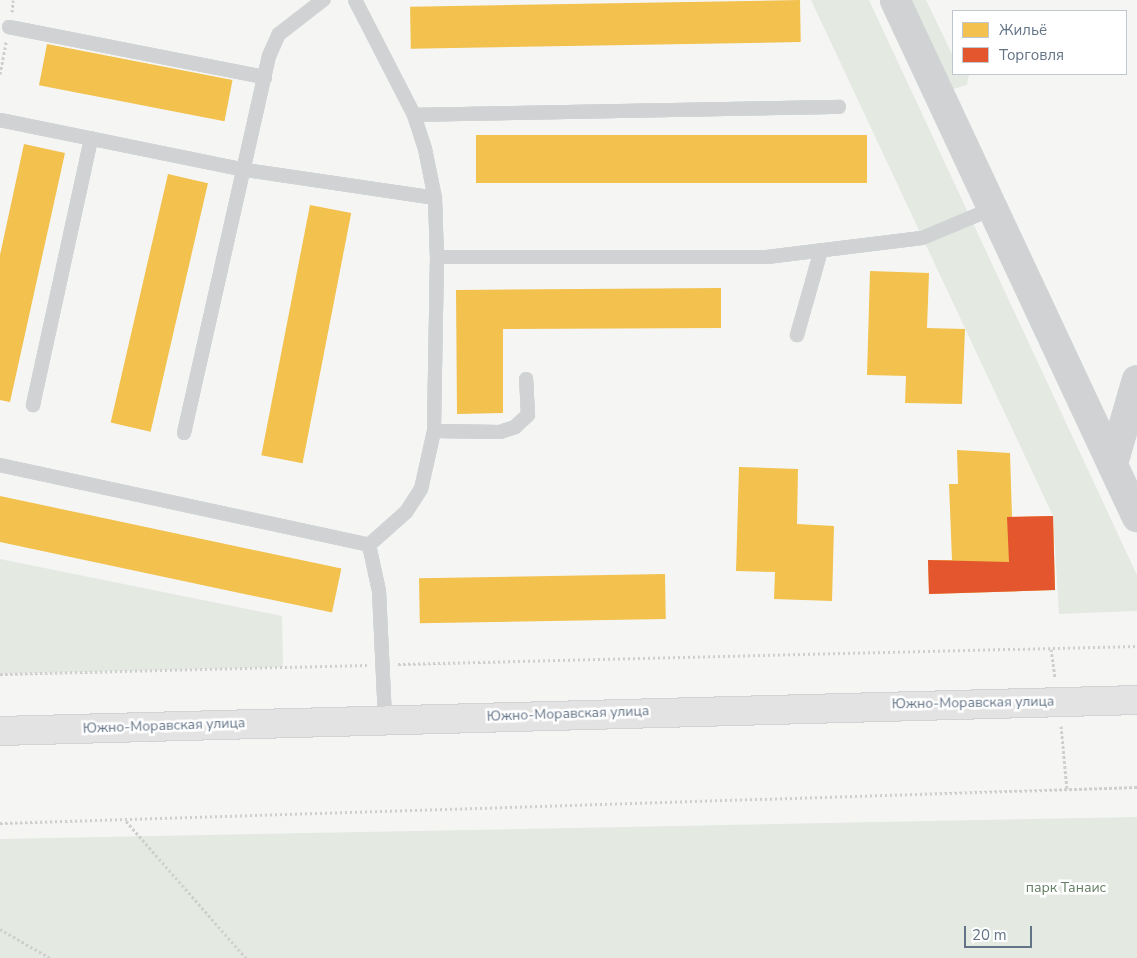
<!DOCTYPE html>
<meta charset="utf-8">
<style>
body{margin:0}
#map{position:relative;width:1137px;height:958px;overflow:hidden;background:#f5f6f4;font-family:"Nunito Sans",sans-serif}
div>[style]{position:absolute}
[style*='--x']{left:calc(var(--x)*1px);top:calc(var(--y)*1px);width:calc(var(--w)*1px);rotate:calc(var(--a)*1deg)}
.green>*{inset:0;background:#e4e9e2}
.homes>*{inset:0;background:#f2c14e;transform-origin:0 0}
.shops>*{inset:0;background:#e4572e}
.path>*{height:3px;margin-top:-1.5px;transform-origin:0;background:repeating-linear-gradient(90deg,#cfcfcf 0 2.5px,transparent 0 5px)}
.roads{filter:drop-shadow(1px 0 #d1d4d5) drop-shadow(-1px 0 #d1d4d5) drop-shadow(0 1px #d1d4d5) drop-shadow(0 -1px #d1d4d5)}
.service>*{height:12px;margin:-6px;padding:0 6px;transform-origin:6px;border-radius:6px;background:#d1d2d3}
.tertiary>*{height:28px;margin:-14px;padding:0 14px;transform-origin:14px;border-radius:14px;background:#d1d2d3}
.secondary>*{height:28px;margin:-14px;padding:0 14px;transform-origin:14px;border-radius:14px;background:#e3e3e4}
span{translate:-50% -50%;white-space:nowrap;text-align:center;line-height:1.15;-webkit-text-stroke:5px #fff;paint-order:stroke}
.street-label{font-size:14px;color:#637487}
.park-label{font-size:14px;color:#657d62}
.legend{position:absolute;left:952px;top:10px;width:175px;height:65px;box-sizing:border-box;background:#fff;border:1px solid #c1c7cf;margin:0;padding:6px 9px;list-style:none;font-size:15px;color:#637487}
.legend li{display:flex;align-items:center;gap:10px;height:25px}
.legend b{width:25px;border:1px solid #c1c7cf}
.scale{position:absolute;left:964px;top:926px;width:68px;height:22px;box-sizing:border-box;border:2px solid #637487;border-top:0;padding-left:6px;font-size:15px;line-height:18px;white-space:nowrap;color:#637487;-webkit-text-stroke:4px #fff;paint-order:stroke}
</style>
<div id="map">
<div class="green">
<div style="clip-path:polygon(811px 0,869px 0,1137px 575px,1137px 611px,1059px 614px,1053px 516px)"></div>
<div style="clip-path:polygon(909px 0,926px 0,953px 56px,953px 74px,969px 74px,967px 85px,950px 90px)"></div>
<div style="clip-path:polygon(0 559px,282px 616px,283px 667px,0 674px)"></div>
<div style="clip-path:polygon(1137px 817px,1137px 958px,0 958px,0 839px)"></div>
</div>
<div class="homes">
<div style="left:800px;top:0;width:42px;height:390px;rotate:89deg"></div>
<div style="left:47px;top:44px;width:189px;height:42px;rotate:11deg"></div>
<div style="left:867px;top:135px;width:48px;height:391px;rotate:90deg"></div>
<div style="clip-path:polygon(24px 144px,65px 153px,10px 402px,0 400px,0 255px)"></div>
<div style="left:168px;top:174px;width:41px;height:255px;rotate:13deg"></div>
<div style="left:310px;top:205px;width:42px;height:255px;rotate:11deg"></div>
<div style="clip-path:polygon(870px 271px,929px 273px,927px 328px,965px 329px,962px 404px,905px 403px,906px 376px,867px 375px)"></div>
<div style="clip-path:polygon(721px 288px,721px 328px,503px 329px,503px 413px,457px 414px,456px 290px)"></div>
<div style="clip-path:polygon(957px 450px,1010px 453px,1012px 517px,1053px 516px,1055px 590px,929px 594px,928px 560px,952px 560px,949px 484px,958px 484px)"></div>
<div style="clip-path:polygon(739px 467px,798px 469px,797px 524px,834px 526px,832px 601px,774px 599px,775px 572px,736px 571px)"></div>
<div style="left:0;top:496px;width:349px;height:45px;rotate:12deg"></div>
<div style="left:665px;top:574px;width:45px;height:246px;rotate:89deg"></div>
</div>
<div class="shops">
<div style="clip-path:polygon(1053px 516px,1055px 590px,929px 594px,928px 560px,1009px 562px,1007px 517px)"></div>
</div>
<div class="path">
<div style="--x:12;--y:12;--w:12;--a:-85"></div>
<div style="--x:0;--y:74;--w:33;--a:-79"></div>
<div style="--x:1051;--y:649;--w:29;--a:82"></div>
<div style="--x:398;--y:664;--w:739;--a:-1.4"></div>
<div style="--x:0;--y:674;--w:367;--a:-1.4"></div>
<div style="--x:1061;--y:726;--w:63;--a:84.6"></div>
<div style="--x:126;--y:821;--w:182;--a:48.8"></div>
<div style="--x:0;--y:823;--w:1138;--a:-1.81"></div>
<div style="--x:0;--y:929;--w:58;--a:30.1"></div>
</div>
<div class="roads">
<div class="service">
<div style="--x:355;--y:0;--w:129;--a:62.8"></div>
<div style="--x:414;--y:115;--w:36;--a:72"></div>
<div style="--x:425;--y:149;--w:50;--a:78.5"></div>
<div style="--x:435;--y:198;--w:59;--a:88.1"></div>
<div style="--x:437;--y:257;--w:174;--a:91"></div>
<div style="--x:434;--y:431;--w:59;--a:102.6"></div>
<div style="--x:421;--y:489;--w:27;--a:123"></div>
<div style="--x:406;--y:512;--w:50;--a:138.3"></div>
<div style="--x:369;--y:545;--w:47;--a:77.7"></div>
<div style="--x:379;--y:591;--w:128;--a:87.3"></div>
<div style="--x:9;--y:27;--w:261;--a:11.1"></div>
<div style="--x:414;--y:115;--w:425;--a:-1.1"></div>
<div style="--x:0;--y:120;--w:251;--a:11.5"></div>
<div style="--x:246;--y:170;--w:191;--a:8.4"></div>
<div style="--x:437;--y:257;--w:330;--a:0"></div>
<div style="--x:767;--y:257;--w:156;--a:-7"></div>
<div style="--x:922;--y:238;--w:78;--a:-22.6"></div>
<div style="--x:797;--y:335;--w:88;--a:-74.2"></div>
<div style="--x:33;--y:405;--w:273;--a:-77.7"></div>
<div style="--x:434;--y:431;--w:66;--a:0.9"></div>
<div style="--x:500;--y:432;--w:16;--a:-18"></div>
<div style="--x:515;--y:427;--w:18;--a:-43"></div>
<div style="--x:528;--y:415;--w:36;--a:-93"></div>
<div style="--x:184;--y:433;--w:386;--a:-77.3"></div>
<div style="--x:269;--y:56;--w:24;--a:-66"></div>
<div style="--x:279;--y:34;--w:56;--a:-37.7"></div>
<div style="--x:0;--y:465;--w:378;--a:12.2"></div>
</div>
<div class="tertiary">
<div style="--x:895;--y:0;--w:571;--a:64.92"></div>
<div style="--x:1113;--y:463;--w:86;--a:-73.9"></div>
</div>
<div class="secondary">
<div style="--x:0;--y:731;--w:1137;--a:-1.56"></div>
</div>
</div>
<div class="street-label">
<span style="left:973px;top:703px;rotate:-1deg">Южно-Моравская улица</span>
<span style="left:568px;top:714px;rotate:-2deg">Южно-Моравская улица</span>
<span style="left:164px;top:726px;rotate:-2deg">Южно-Моравская улица</span>
</div>
<div class="park-label">
<span style="left:1066px;top:888px">парк Танаис</span>
</div>
<ul class="legend">
<li><b style="height:14px;background:#f2c14e"></b>Жильё</li>
<li><b style="height:14px;background:#e4572e"></b>Торговля</li>
</ul>
<div class="scale">20 m</div>
</div>
